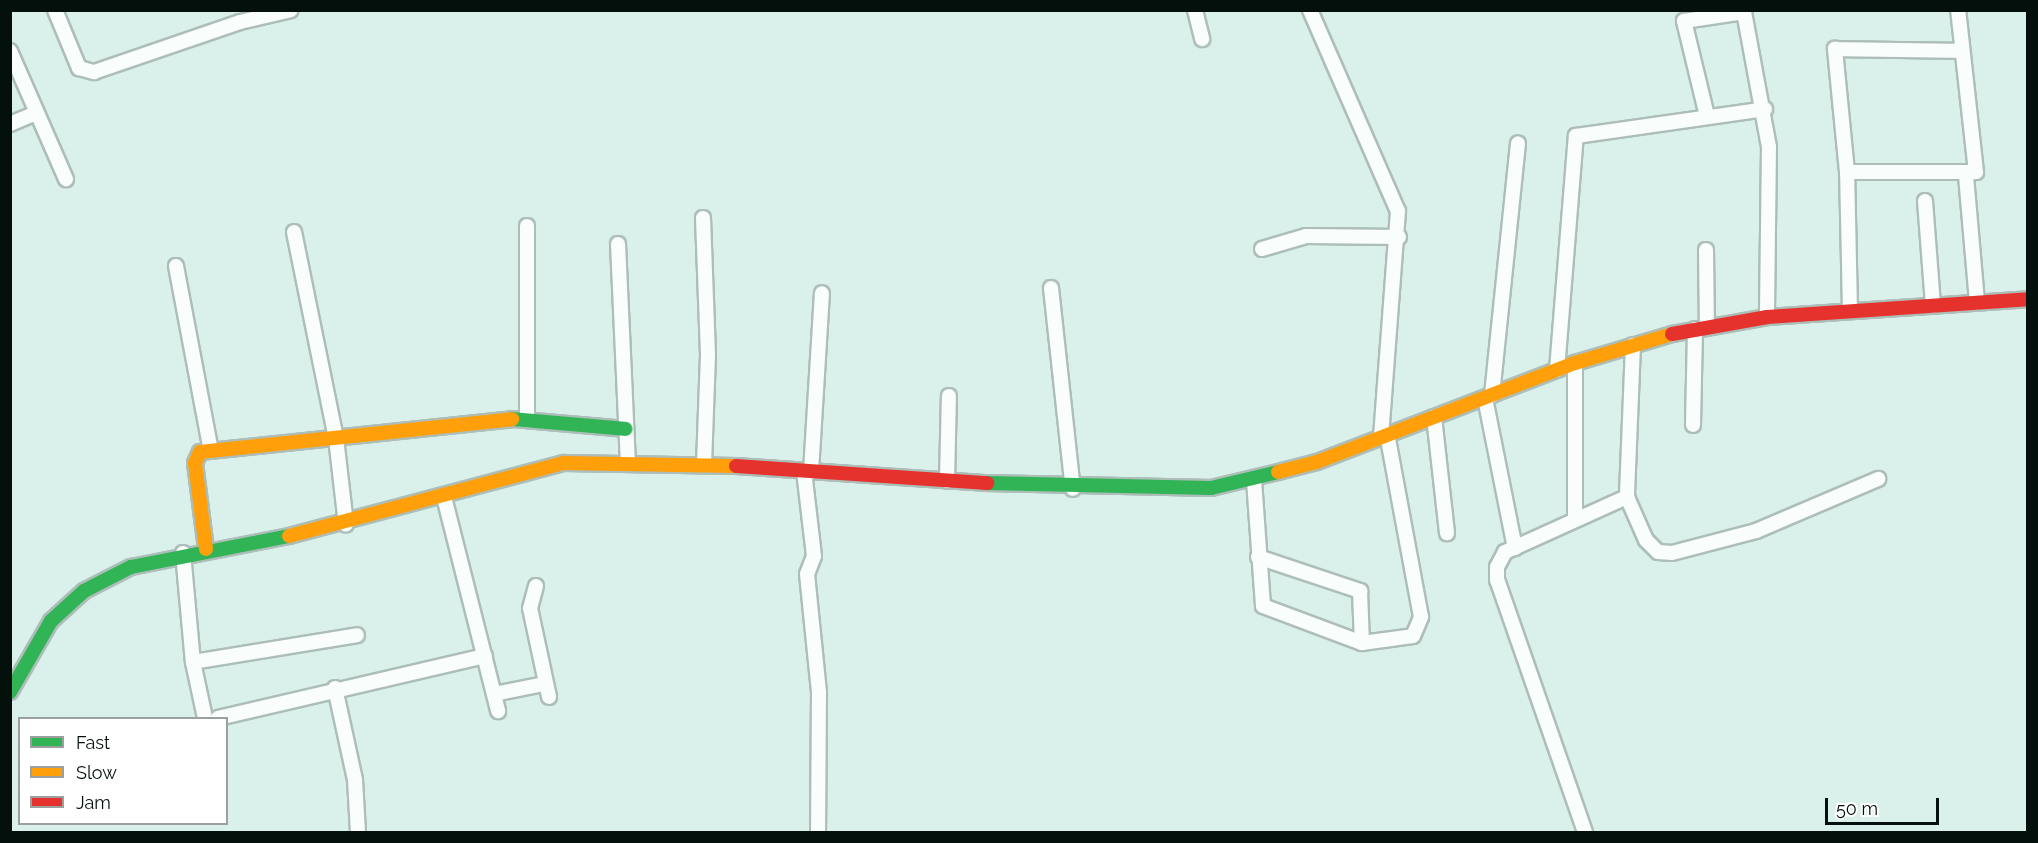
<!DOCTYPE html>
<style>
body{margin:0}
#map{position:relative;width:2038px;height:843px;overflow:hidden;background:#daf0ea;font-family:Raleway,sans-serif}
div>[style]{position:absolute}
[style*='--x']{left:calc(var(--x)*1px);top:calc(var(--y)*1px);width:calc(var(--w)*1px);rotate:calc(var(--a)*1deg)}
.roads{filter:drop-shadow(2px 0 #adbeb9) drop-shadow(-2px 0 #adbeb9) drop-shadow(0 2px #adbeb9) drop-shadow(0 -2px #adbeb9)}
.street>*{height:14px;margin:-7px;padding:0 7px;transform-origin:7px;border-radius:7px;background:#f9fdfc}
.fast>*{height:14px;margin:-7px;padding:0 7px;transform-origin:7px;border-radius:7px;background:#30b455}
.slow>*{height:14px;margin:-7px;padding:0 7px;transform-origin:7px;border-radius:7px;background:#ff9f0a}
.jam>*{height:14px;margin:-7px;padding:0 7px;transform-origin:7px;border-radius:7px;background:#e5322d}
span{translate:-50% -50%;white-space:nowrap;text-align:center;line-height:1.15;-webkit-text-stroke:4.5px #fff;paint-order:stroke}
.frame{position:absolute;inset:0;border:12px solid #04100c;pointer-events:none}
.legend{position:absolute;left:18px;top:717px;width:210px;height:108px;box-sizing:border-box;background:#fff;border:2px solid #9b9f9e;margin:0;padding:8px 10px;list-style:none;font-size:18px;color:#04100c}
.legend li{display:flex;align-items:center;gap:12px;height:30px}
.legend b{width:30px;border:2px solid #9b9f9e}
.scale{position:absolute;left:1825px;top:798px;width:114px;height:27px;box-sizing:border-box;border:3px solid #04100c;border-top:0;padding-left:8px;font-size:18px;line-height:21px;white-space:nowrap;color:#04100c;-webkit-text-stroke:4px #fff;paint-order:stroke}
</style>
<div id="map">
<div class="roads">
<div class="street">
<div style="--x:55;--y:10;--w:63;--a:67.5"></div>
<div style="--x:79;--y:68;--w:16;--a:15"></div>
<div style="--x:94;--y:72;--w:154;--a:-18.9"></div>
<div style="--x:240;--y:22;--w:52;--a:-13.2"></div>
<div style="--x:1195;--y:10;--w:30;--a:76"></div>
<div style="--x:1310;--y:10;--w:219;--a:66.4"></div>
<div style="--x:1398;--y:211;--w:227;--a:94.3"></div>
<div style="--x:10;--y:51;--w:140;--a:66.4"></div>
<div style="--x:1707;--y:116;--w:98;--a:-103.6"></div>
<div style="--x:1684;--y:21;--w:61;--a:-8.5"></div>
<div style="--x:1744;--y:12;--w:137;--a:79.5"></div>
<div style="--x:1769;--y:147;--w:170;--a:90.7"></div>
<div style="--x:10;--y:124;--w:26;--a:-23"></div>
<div style="--x:1847;--y:172;--w:124;--a:-95.6"></div>
<div style="--x:1835;--y:49;--w:127;--a:0.9"></div>
<div style="--x:1966;--y:176;--w:127;--a:85"></div>
<div style="--x:1925;--y:201;--w:105;--a:85.6"></div>
<div style="--x:703;--y:218;--w:137;--a:87.9"></div>
<div style="--x:708;--y:355;--w:109;--a:92.1"></div>
<div style="--x:527;--y:226;--w:192;--a:90"></div>
<div style="--x:294;--y:232;--w:210;--a:78.5"></div>
<div style="--x:336;--y:438;--w:87;--a:83.4"></div>
<div style="--x:618;--y:244;--w:218;--a:87.4"></div>
<div style="--x:1262;--y:249;--w:46;--a:-16.5"></div>
<div style="--x:1306;--y:236;--w:93;--a:0.6"></div>
<div style="--x:1706;--y:250;--w:77;--a:89.3"></div>
<div style="--x:176;--y:266;--w:188;--a:79.3"></div>
<div style="--x:1051;--y:288;--w:202;--a:83.8"></div>
<div style="--x:1850;--y:311;--w:139;--a:-91.2"></div>
<div style="--x:1847;--y:172;--w:129;--a:0"></div>
<div style="--x:1976;--y:172;--w:163;--a:-96.3"></div>
<div style="--x:1633;--y:345;--w:152;--a:92.3"></div>
<div style="--x:1627;--y:497;--w:47;--a:66.2"></div>
<div style="--x:1646;--y:540;--w:17;--a:45"></div>
<div style="--x:1658;--y:552;--w:14;--a:4"></div>
<div style="--x:1672;--y:553;--w:87;--a:-14.7"></div>
<div style="--x:1756;--y:531;--w:133;--a:-23.1"></div>
<div style="--x:1575;--y:363;--w:154;--a:90"></div>
<div style="--x:1557;--y:370;--w:235;--a:-85.4"></div>
<div style="--x:1576;--y:136;--w:191;--a:-8.1"></div>
<div style="--x:1492;--y:395;--w:253;--a:-84.1"></div>
<div style="--x:1485;--y:398;--w:153;--a:78.7"></div>
<div style="--x:1434;--y:417;--w:117;--a:83.6"></div>
<div style="--x:1693;--y:425;--w:96;--a:-88.8"></div>
<div style="--x:804;--y:471;--w:86;--a:83.3"></div>
<div style="--x:814;--y:556;--w:19;--a:111"></div>
<div style="--x:807;--y:574;--w:120;--a:84.2"></div>
<div style="--x:819;--y:693;--w:139;--a:90.4"></div>
<div style="--x:811;--y:472;--w:179;--a:-86.5"></div>
<div style="--x:1254;--y:480;--w:126;--a:85.9"></div>
<div style="--x:1263;--y:606;--w:106;--a:20.5"></div>
<div style="--x:1362;--y:643;--w:51;--a:-7.8"></div>
<div style="--x:1413;--y:636;--w:21;--a:-67"></div>
<div style="--x:1421;--y:617;--w:186;--a:-100.5"></div>
<div style="--x:947;--y:481;--w:85;--a:-88.7"></div>
<div style="--x:444;--y:497;--w:221;--a:75.8"></div>
<div style="--x:183;--y:553;--w:109;--a:84.8"></div>
<div style="--x:193;--y:662;--w:57;--a:77.9"></div>
<div style="--x:1258;--y:557;--w:108;--a:18.4"></div>
<div style="--x:1360;--y:591;--w:52;--a:87.8"></div>
<div style="--x:536;--y:586;--w:23;--a:105"></div>
<div style="--x:530;--y:608;--w:91;--a:77.9"></div>
<div style="--x:193;--y:662;--w:166;--a:-9.3"></div>
<div style="--x:335;--y:688;--w:94;--a:77.7"></div>
<div style="--x:355;--y:780;--w:52;--a:86.7"></div>
<div style="--x:494;--y:694;--w:51;--a:-11.3"></div>
<div style="--x:218;--y:718;--w:274;--a:-13.1"></div>
<div style="--x:1585;--y:832;--w:267;--a:-109.2"></div>
<div style="--x:1497;--y:580;--w:13;--a:-90"></div>
<div style="--x:1497;--y:567;--w:17;--a:-62"></div>
<div style="--x:1505;--y:552;--w:134;--a:-24.3"></div>
</div>
<div class="fast">
<div style="--x:512;--y:419;--w:114;--a:5"></div>
<div style="--x:987;--y:483;--w:224;--a:1.3"></div>
<div style="--x:1211;--y:488;--w:69;--a:-13.4"></div>
<div style="--x:10;--y:692;--w:82;--a:-60"></div>
<div style="--x:51;--y:621;--w:45;--a:-42.3"></div>
<div style="--x:84;--y:591;--w:53;--a:-27.1"></div>
<div style="--x:131;--y:567;--w:161;--a:-11.1"></div>
</div>
<div class="slow">
<div style="--x:1278;--y:472;--w:40;--a:-14.4"></div>
<div style="--x:1317;--y:462;--w:276;--a:-21"></div>
<div style="--x:1575;--y:363;--w:101;--a:-16.6"></div>
<div style="--x:289;--y:536;--w:285;--a:-14.9"></div>
<div style="--x:564;--y:463;--w:172;--a:1"></div>
<div style="--x:206;--y:549;--w:87;--a:-97.3"></div>
<div style="--x:195;--y:463;--w:12;--a:-66"></div>
<div style="--x:200;--y:452;--w:314;--a:-6"></div>
</div>
<div class="jam">
<div style="--x:1672;--y:334;--w:97;--a:-10.1"></div>
<div style="--x:1767;--y:317;--w:262;--a:-3.9"></div>
<div style="--x:736;--y:466;--w:252;--a:3.9"></div>
</div>
</div>
<div class="frame"></div>
<ul class="legend">
<li><b style="height:8px;background:#30b455"></b>Fast</li>
<li><b style="height:8px;background:#ff9f0a"></b>Slow</li>
<li><b style="height:8px;background:#e5322d"></b>Jam</li>
</ul>
<div class="scale">50 m</div>
</div>
